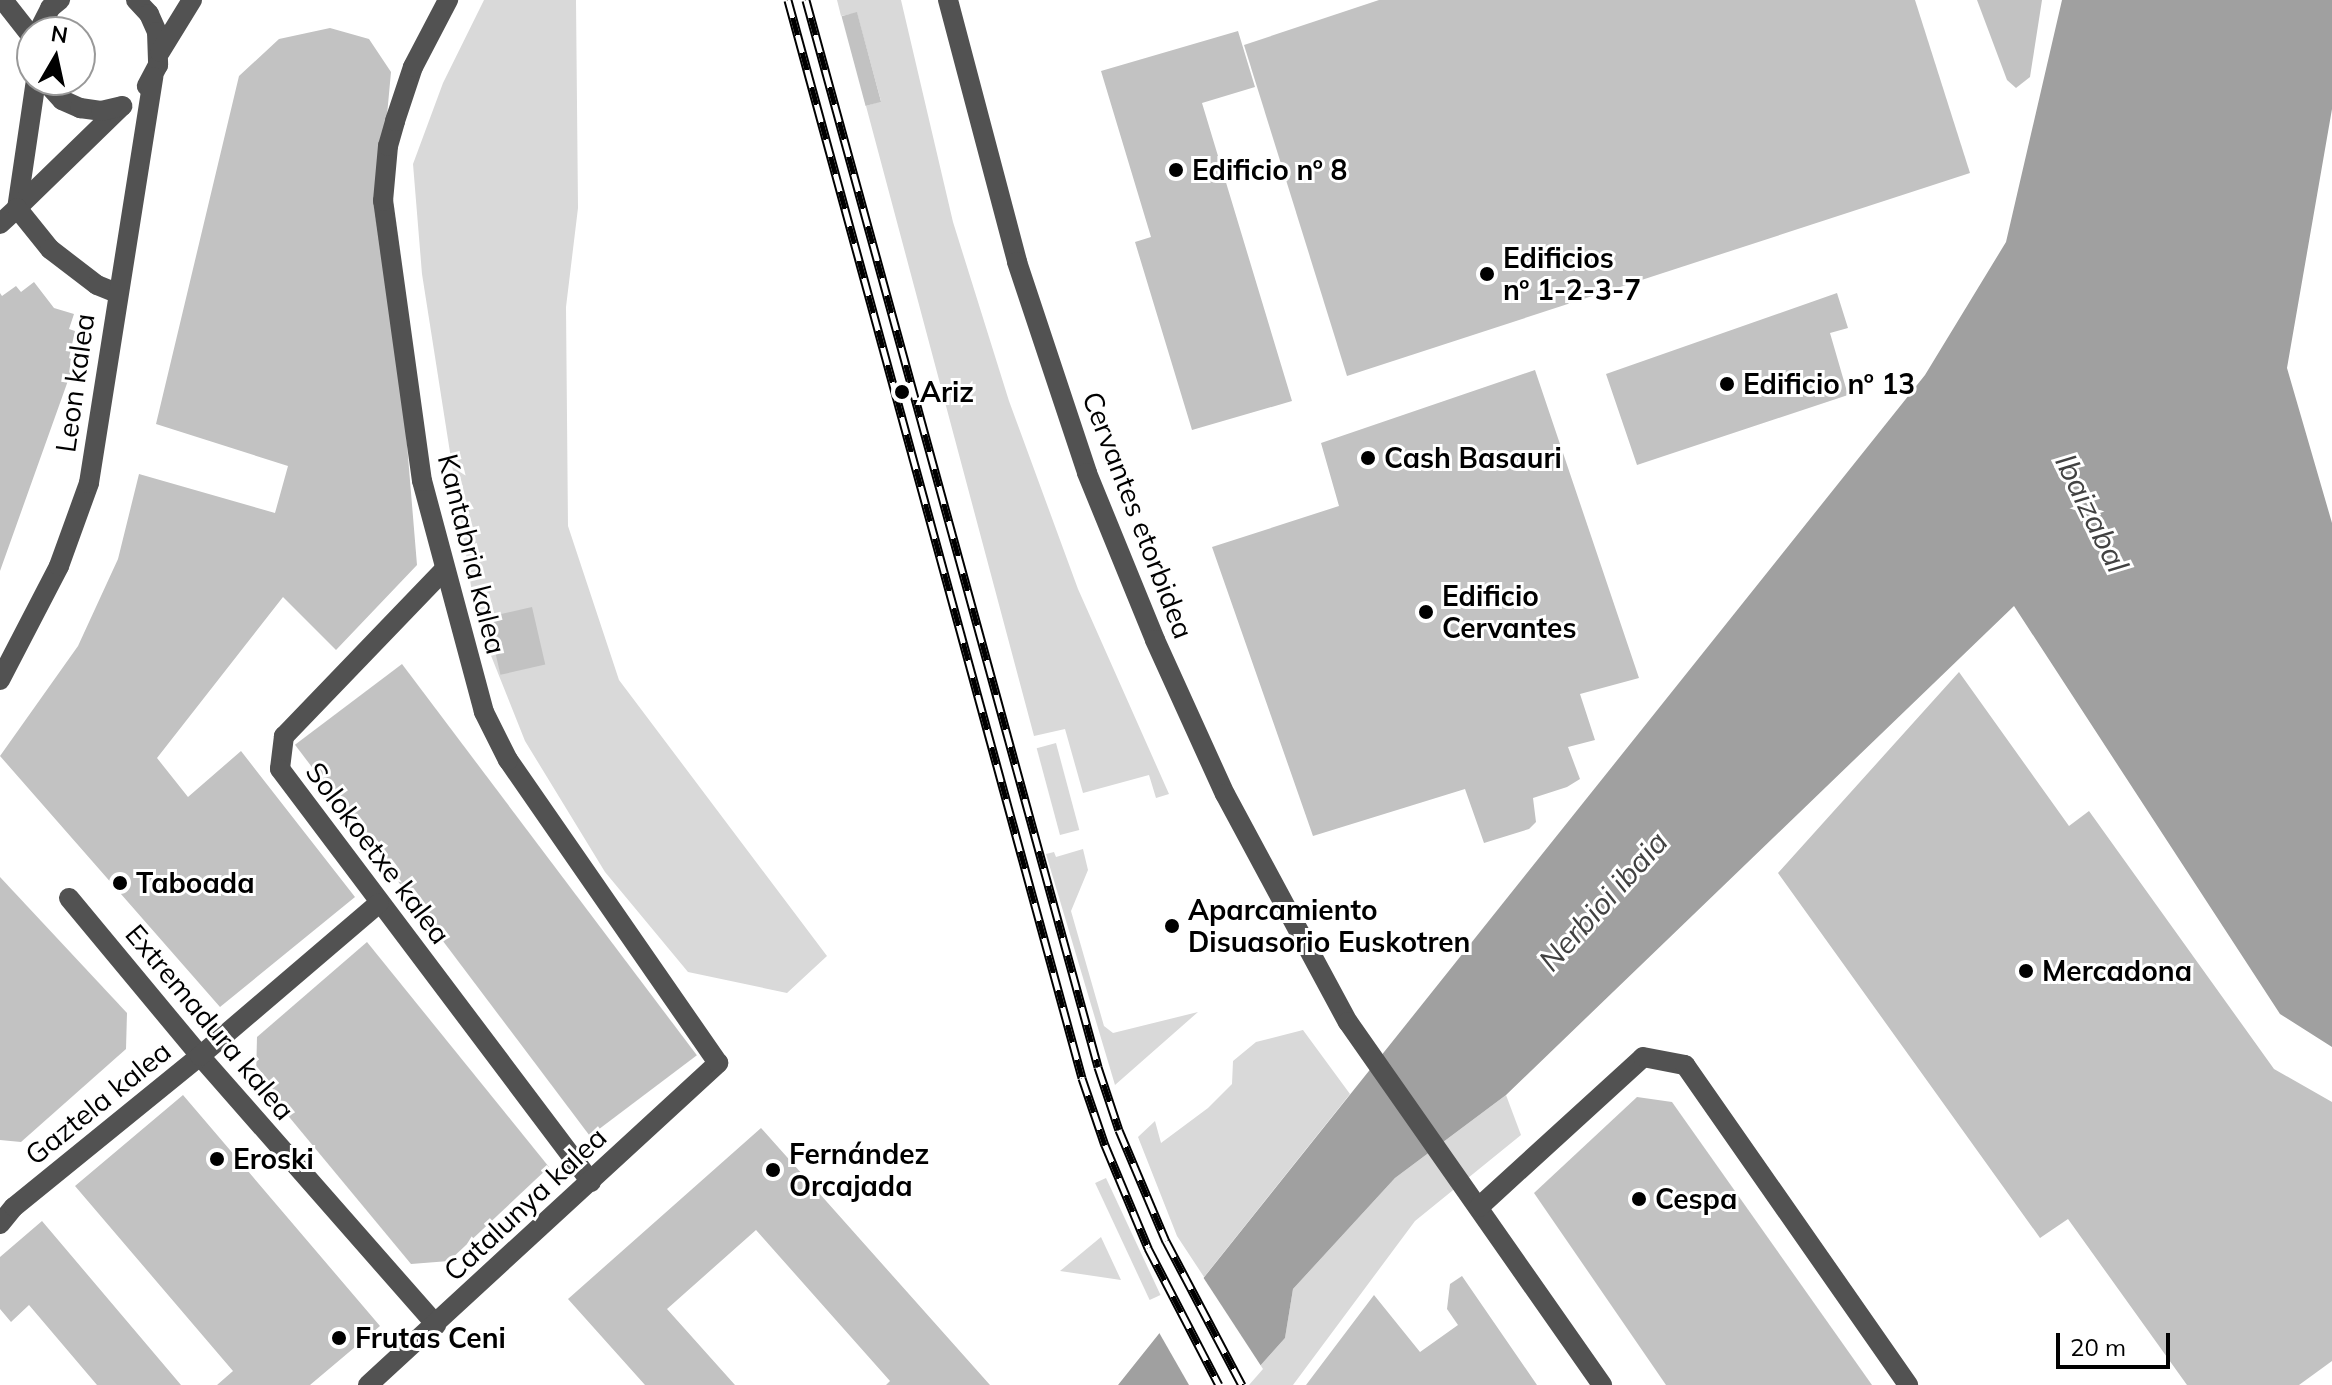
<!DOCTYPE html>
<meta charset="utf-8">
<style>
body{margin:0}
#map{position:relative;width:2332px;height:1385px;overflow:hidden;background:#fff;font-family:Mulish,sans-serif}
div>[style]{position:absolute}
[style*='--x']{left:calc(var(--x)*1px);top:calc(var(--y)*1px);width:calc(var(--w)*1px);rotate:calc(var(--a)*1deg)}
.green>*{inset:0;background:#d9d9d9;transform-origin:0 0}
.water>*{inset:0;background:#a0a0a0}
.pier>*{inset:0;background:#fff}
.building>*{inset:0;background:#c2c2c2;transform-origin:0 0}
.minor>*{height:20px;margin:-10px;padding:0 10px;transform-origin:10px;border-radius:10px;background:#525252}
.rail>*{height:9px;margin-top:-4.5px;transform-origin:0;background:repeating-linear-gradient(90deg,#fff 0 18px,#000 0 36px);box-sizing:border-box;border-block:2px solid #000}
.dots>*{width:22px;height:22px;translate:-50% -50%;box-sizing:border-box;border:4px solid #fff;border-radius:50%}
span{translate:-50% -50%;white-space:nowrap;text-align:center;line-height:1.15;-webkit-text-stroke:6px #fff;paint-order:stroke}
.poi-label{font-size:28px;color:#000;font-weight:700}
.left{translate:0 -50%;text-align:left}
.street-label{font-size:28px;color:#000}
.water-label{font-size:30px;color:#414141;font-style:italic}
.north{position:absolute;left:16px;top:16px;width:80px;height:80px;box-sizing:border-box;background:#fff;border:2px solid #999;border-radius:50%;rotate:9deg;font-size:22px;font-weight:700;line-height:32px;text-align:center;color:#000}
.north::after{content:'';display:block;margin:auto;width:28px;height:36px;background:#000;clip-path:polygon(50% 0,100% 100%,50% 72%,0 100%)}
.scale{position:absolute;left:2056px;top:1333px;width:114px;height:36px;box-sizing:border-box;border:4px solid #000;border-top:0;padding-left:10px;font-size:24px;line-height:28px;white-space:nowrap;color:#000;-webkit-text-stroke:6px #fff;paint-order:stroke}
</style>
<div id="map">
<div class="green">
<div style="clip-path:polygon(484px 0,576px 0,578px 208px,566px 307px,568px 526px,619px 680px,827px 956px,787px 993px,688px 972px,605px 872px,525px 741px,476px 618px,422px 274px,413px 164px,443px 83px)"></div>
<div style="clip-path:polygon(837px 0,901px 0,953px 222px,1009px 401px,1078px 589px,1169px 794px,1156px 798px,1149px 775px,1083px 793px,1065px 729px,1034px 736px,866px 106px,881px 101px,857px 13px,841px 16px)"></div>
<div style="left:1056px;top:743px;width:90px;height:20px;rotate:75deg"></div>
<div style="clip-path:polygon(1083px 849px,1088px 870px,1071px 911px,1104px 1026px,1113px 1033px,1198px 1012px,1115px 1085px,1046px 854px,1054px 852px,1056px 857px)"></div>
<div style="clip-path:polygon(1303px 1030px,1350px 1094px,1204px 1277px,1177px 1236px,1138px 1137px,1155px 1121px,1161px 1143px,1208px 1108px,1232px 1084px,1233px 1061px,1256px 1042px)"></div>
<div style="clip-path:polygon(1506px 1095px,1521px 1135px,1415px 1221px,1293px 1385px,1243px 1385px,1285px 1338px,1293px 1289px,1395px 1178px)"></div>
<div style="left:1106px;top:1178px;width:129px;height:12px;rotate:65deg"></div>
<div style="clip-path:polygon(1101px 1237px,1121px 1280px,1060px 1271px)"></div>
</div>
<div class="water">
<div style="clip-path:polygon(2062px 0,2332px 0,2332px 109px,2287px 368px,2332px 523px,2332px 1047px,2280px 1014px,2014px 606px,1506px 1095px,1395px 1178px,1293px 1289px,1285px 1338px,1243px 1385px,1118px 1385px,1925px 375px,2006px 242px)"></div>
</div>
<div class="pier">
<div style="clip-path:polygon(1201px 1274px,1263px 1369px,1249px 1385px,1189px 1385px,1157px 1329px)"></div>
</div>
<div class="building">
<div style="clip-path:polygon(1379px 0,1915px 0,1970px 173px,1347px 376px,1244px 45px)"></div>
<div style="clip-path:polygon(1977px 0,2042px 0,2030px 77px,2016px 88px,2007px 80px)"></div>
<div style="left:857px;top:12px;width:93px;height:16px;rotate:75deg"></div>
<div style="clip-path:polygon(330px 28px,369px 39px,391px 72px,378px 213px,404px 408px,417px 565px,336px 650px,283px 597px,157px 758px,188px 797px,241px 751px,355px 897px,220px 1007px,0 756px,78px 646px,118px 559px,139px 474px,275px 513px,288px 466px,156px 424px,239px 76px,279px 39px)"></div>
<div style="clip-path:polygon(1238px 31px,1255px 87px,1202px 103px,1292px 401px,1192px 430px,1135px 242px,1151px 237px,1101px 71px)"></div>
<div style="clip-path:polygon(34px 282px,54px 308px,74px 314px,69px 329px,75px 331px,69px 358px,75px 361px,0 571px,0 293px,2px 296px,16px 286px,21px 292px)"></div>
<div style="clip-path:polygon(1837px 293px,1848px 328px,1830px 333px,1848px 395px,1637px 465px,1606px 374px)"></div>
<div style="clip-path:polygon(1535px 370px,1639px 678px,1580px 694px,1595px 740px,1568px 747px,1580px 779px,1567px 787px,1533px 798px,1536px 822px,1529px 829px,1484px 843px,1465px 789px,1313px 836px,1212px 547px,1339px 506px,1321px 443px)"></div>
<div style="left:532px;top:607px;width:59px;height:46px;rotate:77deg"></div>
<div style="left:402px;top:664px;width:490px;height:134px;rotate:53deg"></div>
<div style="clip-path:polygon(1959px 672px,2069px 826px,2089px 811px,2274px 1069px,2332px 1102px,2332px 1361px,2299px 1385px,2187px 1385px,2068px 1219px,2040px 1238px,1778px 873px)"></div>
<div style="clip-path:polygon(0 877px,127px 1013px,126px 1049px,21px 1142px,0 1140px)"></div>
<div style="clip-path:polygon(367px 942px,549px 1167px,449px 1261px,411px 1264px,256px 1077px,257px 1037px)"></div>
<div style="clip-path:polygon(183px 1095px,380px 1326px,310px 1385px,217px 1385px,233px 1371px,75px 1186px)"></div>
<div style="clip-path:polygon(1637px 1097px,1672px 1102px,1872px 1385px,1666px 1385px,1534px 1193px)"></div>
<div style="clip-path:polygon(761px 1128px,990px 1385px,886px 1385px,890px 1381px,756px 1230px,667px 1309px,735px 1385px,645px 1385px,568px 1299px)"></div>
<div style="clip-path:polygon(42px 1221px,181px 1385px,97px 1385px,29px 1305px,11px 1322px,0 1309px,0 1257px)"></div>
<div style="clip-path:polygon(1462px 1276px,1537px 1385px,1306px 1385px,1374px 1295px,1420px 1352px,1458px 1325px,1447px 1309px,1450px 1284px)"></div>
</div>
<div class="minor">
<div style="--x:3;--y:0;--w:47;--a:51.9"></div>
<div style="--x:136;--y:0;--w:19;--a:47"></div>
<div style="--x:149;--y:14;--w:20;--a:66"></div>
<div style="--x:157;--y:32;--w:33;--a:88"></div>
<div style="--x:158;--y:65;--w:24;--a:118"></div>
<div style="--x:948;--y:0;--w:271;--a:75.2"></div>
<div style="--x:1017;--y:262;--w:222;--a:71.6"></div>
<div style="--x:1087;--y:473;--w:180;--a:67.8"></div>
<div style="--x:1155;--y:640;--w:169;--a:65.6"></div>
<div style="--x:1225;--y:794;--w:259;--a:61.7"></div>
<div style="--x:1348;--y:1022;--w:443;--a:55"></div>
<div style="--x:38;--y:32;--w:27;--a:-63"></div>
<div style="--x:50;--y:8;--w:13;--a:-39"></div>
<div style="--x:160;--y:52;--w:61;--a:-58.4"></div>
<div style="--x:36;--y:80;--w:129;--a:98.4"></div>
<div style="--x:17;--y:208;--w:146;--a:-44.2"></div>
<div style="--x:44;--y:80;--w:27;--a:48"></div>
<div style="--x:62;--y:100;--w:20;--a:24"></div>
<div style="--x:80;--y:108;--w:21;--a:8"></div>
<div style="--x:101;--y:111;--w:22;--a:-13"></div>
<div style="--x:0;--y:224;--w:23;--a:-43"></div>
<div style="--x:17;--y:208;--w:53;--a:51.2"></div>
<div style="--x:50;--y:249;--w:59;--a:37.5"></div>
<div style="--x:97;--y:285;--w:22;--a:22"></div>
<div style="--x:444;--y:570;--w:231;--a:133.9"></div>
<div style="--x:284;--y:736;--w:33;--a:97"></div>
<div style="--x:280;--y:769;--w:517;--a:53.02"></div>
<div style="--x:0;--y:680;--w:128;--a:-62.6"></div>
<div style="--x:59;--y:566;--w:88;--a:-70.1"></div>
<div style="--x:89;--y:483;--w:411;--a:-81"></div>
<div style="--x:69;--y:898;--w:205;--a:50.3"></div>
<div style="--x:200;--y:1056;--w:358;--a:48.7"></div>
<div style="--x:1479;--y:1207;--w:222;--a:-42.4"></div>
<div style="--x:1643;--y:1057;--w:43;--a:10.8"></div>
<div style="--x:1685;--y:1065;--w:390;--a:55.1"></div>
<div style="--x:0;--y:1224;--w:22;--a:-51"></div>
<div style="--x:14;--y:1207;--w:240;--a:-39.1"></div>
<div style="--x:200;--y:1056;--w:235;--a:-40.5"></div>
<div style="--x:368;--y:1385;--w:476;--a:-42.6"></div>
<div style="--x:718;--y:1063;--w:369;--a:-124.7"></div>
<div style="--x:508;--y:760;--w:54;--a:-116.6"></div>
<div style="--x:484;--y:712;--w:239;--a:-105"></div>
<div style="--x:422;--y:481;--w:283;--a:-97.9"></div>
<div style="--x:383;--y:201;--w:55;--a:-84.8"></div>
<div style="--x:388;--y:146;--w:26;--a:-74"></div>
<div style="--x:395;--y:121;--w:57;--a:-71.6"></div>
<div style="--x:413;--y:67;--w:76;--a:-62.4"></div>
</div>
<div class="rail">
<div style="--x:788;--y:0;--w:1117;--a:74.74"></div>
<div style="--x:1082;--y:1078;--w:71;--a:71.1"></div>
<div style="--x:1105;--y:1145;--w:112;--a:67.3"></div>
<div style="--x:1148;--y:1248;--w:154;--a:62.6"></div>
<div style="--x:806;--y:0;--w:1106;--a:74.69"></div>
<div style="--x:1098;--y:1067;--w:66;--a:71.6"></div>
<div style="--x:1119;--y:1130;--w:121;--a:67.1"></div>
<div style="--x:1166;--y:1241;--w:163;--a:62.2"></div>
</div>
<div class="dots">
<div style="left:1176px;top:170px;background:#000"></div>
<div style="left:1487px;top:274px;background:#000"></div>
<div style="left:1727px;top:384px;background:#000"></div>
<div style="left:902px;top:392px;background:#000"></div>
<div style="left:1368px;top:458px;background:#000"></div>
<div style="left:1426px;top:612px;background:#000"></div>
<div style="left:120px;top:883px;background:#000"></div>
<div style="left:1172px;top:926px;background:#000"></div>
<div style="left:2026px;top:971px;background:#000"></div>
<div style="left:217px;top:1159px;background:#000"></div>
<div style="left:773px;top:1170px;background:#000"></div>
<div style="left:1639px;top:1199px;background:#000"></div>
<div style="left:339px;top:1338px;background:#000"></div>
</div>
<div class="poi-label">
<span class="left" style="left:1192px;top:170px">Edificio nº 8</span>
<span class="left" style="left:1503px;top:274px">Edificios<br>nº 1-2-3-7</span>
<span class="left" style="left:1743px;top:384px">Edificio nº 13</span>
<span class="left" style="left:920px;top:392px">Ariz</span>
<span class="left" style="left:1384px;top:458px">Cash Basauri</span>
<span class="left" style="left:1442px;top:612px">Edificio<br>Cervantes</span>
<span class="left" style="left:136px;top:883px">Taboada</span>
<span class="left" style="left:1188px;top:926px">Aparcamiento<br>Disuasorio Euskotren</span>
<span class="left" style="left:2042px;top:971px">Mercadona</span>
<span class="left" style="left:789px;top:1170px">Fernández<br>Orcajada</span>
<span class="left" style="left:233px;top:1159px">Eroski</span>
<span class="left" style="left:1655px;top:1199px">Cespa</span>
<span class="left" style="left:355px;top:1338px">Frutas Ceni</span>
</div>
<div class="street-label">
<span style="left:75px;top:383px;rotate:-82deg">Leon kalea</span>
<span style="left:1138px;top:515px;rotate:69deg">Cervantes etorbidea</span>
<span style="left:472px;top:554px;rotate:76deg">Kantabria kalea</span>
<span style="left:378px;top:853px;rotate:53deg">Solokoetxe kalea</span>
<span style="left:210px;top:1022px;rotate:50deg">Extremadura kalea</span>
<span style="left:98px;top:1103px;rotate:-39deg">Gaztela kalea</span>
<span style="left:525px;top:1204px;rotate:-43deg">Catalunya kalea</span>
</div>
<div class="water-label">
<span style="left:2092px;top:513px;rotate:64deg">Ibaizabal</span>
<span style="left:1603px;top:901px;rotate:-48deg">Nerbioi ibaia</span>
</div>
<div class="north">N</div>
<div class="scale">20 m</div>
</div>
